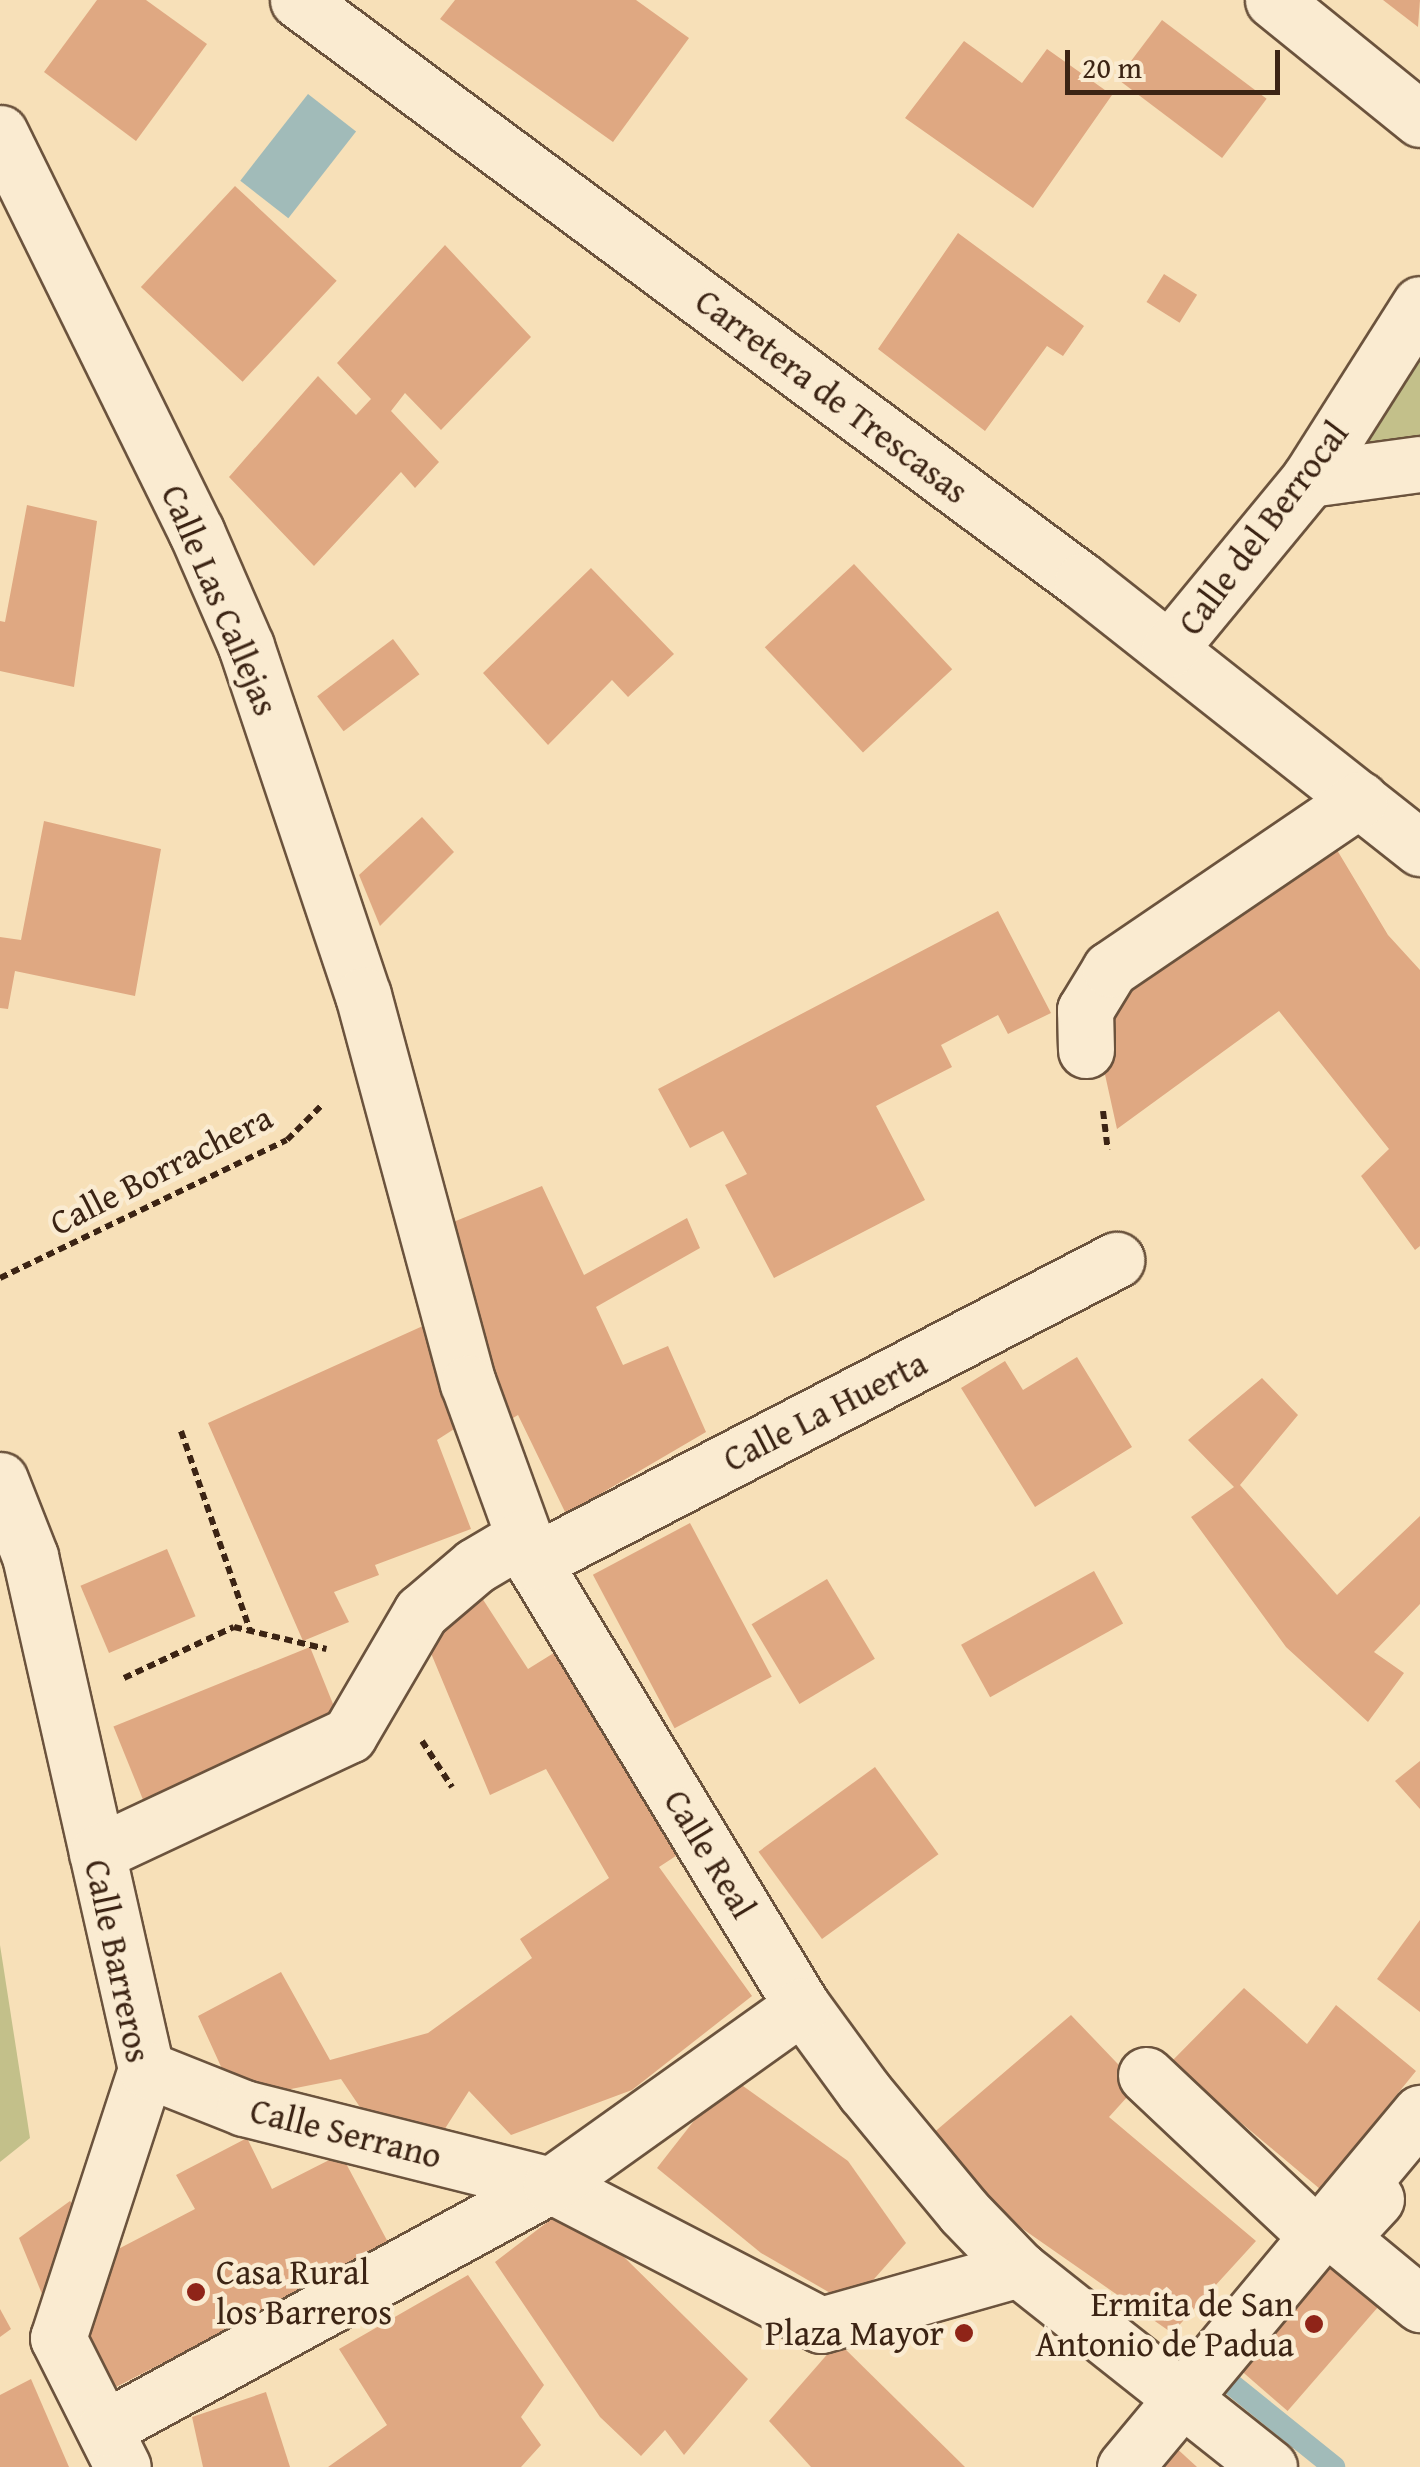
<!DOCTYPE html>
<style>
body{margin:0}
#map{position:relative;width:1420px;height:2467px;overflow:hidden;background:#f7e0b8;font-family:"Gentium Book Plus",serif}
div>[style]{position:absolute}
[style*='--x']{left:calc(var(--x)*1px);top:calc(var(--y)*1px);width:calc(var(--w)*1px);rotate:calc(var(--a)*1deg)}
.green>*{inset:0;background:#c3c08a}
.water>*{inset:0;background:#a1bbb9;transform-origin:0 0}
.stream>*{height:22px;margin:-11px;padding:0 11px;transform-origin:11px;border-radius:11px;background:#a1bbb9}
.building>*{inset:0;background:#dfa882;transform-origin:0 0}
.path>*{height:6px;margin-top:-3px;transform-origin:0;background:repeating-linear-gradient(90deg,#3c2414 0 8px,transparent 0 13px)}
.roads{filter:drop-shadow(2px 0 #6b533d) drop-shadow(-2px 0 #6b533d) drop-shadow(0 2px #6b533d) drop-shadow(0 -2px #6b533d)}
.minor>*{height:55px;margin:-27.5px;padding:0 27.5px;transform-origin:27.5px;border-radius:27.5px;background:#faebd1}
.dots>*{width:28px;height:28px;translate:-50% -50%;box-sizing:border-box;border:5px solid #faebd1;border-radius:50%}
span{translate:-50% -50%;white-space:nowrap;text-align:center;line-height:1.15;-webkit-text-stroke:9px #faebd1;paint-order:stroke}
.street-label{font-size:35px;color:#3c2414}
.poi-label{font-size:35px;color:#3c2414}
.left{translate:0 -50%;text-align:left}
.right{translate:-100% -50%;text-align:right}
.scale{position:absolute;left:1065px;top:50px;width:215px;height:45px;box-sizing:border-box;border:5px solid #3c2414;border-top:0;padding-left:12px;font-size:30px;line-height:35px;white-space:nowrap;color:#3c2414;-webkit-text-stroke:8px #faebd1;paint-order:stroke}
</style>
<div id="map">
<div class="green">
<div style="clip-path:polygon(1420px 346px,1420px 438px,1357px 442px)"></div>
<div style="clip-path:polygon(0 1945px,30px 2138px,0 2162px)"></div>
</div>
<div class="water">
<div style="left:308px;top:94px;width:61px;height:110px;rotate:38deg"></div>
</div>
<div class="stream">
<div style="--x:1230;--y:2383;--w:134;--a:38.9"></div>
</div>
<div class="building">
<div style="clip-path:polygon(97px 0,146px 0,207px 44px,136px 141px,44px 72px)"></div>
<div style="clip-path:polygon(455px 0,636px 0,689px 38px,613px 142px,440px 19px)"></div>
<div style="clip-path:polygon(1383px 0,1420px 0,1418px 27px)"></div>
<div style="left:1162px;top:20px;width:131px;height:74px;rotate:37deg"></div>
<div style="clip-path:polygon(964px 41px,1022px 83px,1047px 49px,1112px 95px,1033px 208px,905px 118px)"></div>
<div style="left:235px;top:186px;width:139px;height:138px;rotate:43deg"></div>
<div style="clip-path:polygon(958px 233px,1084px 326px,1063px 356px,1047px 346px,985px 431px,878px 349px)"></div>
<div style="clip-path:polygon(445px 245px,531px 337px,441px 430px,405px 393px,391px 411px,439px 462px,415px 488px,401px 472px,314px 566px,229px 477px,318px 376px,356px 415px,371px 399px,337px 363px)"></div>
<div style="left:1164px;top:274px;width:39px;height:33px;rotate:32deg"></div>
<div style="clip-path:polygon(27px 505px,97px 521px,74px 687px,0 671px,0 621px,5px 622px)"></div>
<div style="left:854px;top:564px;width:144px;height:122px;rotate:47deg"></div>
<div style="clip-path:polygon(591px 568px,674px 654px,628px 697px,612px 680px,548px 745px,483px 673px)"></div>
<div style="left:393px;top:639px;width:44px;height:95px;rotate:53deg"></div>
<div style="clip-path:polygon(422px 817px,454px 852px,380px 926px,359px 875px)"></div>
<div style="clip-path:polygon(44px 821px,161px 849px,135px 996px,15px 971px,8px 1009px,0 1008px,0 937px,21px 940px)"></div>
<div style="clip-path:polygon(1337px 850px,1388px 935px,1420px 970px,1420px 1246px,1415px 1250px,1361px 1176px,1389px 1149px,1279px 1011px,1117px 1129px,1091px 1011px)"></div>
<div style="clip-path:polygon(998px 911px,1051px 1013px,1008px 1034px,998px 1015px,941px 1045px,952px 1067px,876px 1106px,925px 1200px,774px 1278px,725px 1185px,747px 1174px,723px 1131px,690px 1148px,658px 1089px)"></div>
<div style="clip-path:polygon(542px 1186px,584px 1275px,687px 1218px,700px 1248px,596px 1307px,623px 1365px,668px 1346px,706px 1432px,566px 1514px,518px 1415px,498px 1427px,436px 1229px)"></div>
<div style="clip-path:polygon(425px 1325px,462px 1424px,437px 1440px,471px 1529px,375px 1565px,379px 1575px,334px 1592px,349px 1622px,303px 1641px,208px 1423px)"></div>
<div style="clip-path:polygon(1077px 1357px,1132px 1447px,1035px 1507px,961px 1388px,1005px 1361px,1023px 1390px)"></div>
<div style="clip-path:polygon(1262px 1378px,1298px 1415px,1240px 1485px,1337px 1595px,1420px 1516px,1420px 1604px,1374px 1652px,1404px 1673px,1368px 1722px,1286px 1647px,1191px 1517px,1234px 1487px,1188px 1440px)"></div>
<div style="left:690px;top:1523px;width:174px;height:110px;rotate:62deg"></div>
<div style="left:167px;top:1549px;width:73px;height:94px;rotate:67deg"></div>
<div style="left:1094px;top:1571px;width:60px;height:152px;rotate:61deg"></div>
<div style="left:827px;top:1579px;width:93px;height:88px;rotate:59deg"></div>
<div style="clip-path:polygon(482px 1598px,528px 1669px,565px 1646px,685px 1850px,659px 1867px,752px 1996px,632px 2090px,511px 2135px,469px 2091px,439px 2138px,364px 2113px,341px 2079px,276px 2092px,228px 2082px,198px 2016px,281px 1972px,330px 2060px,428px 2033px,532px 1958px,520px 1939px,609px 1878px,546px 1769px,490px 1795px,423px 1634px)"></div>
<div style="left:310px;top:1647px;width:79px;height:212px;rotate:68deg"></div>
<div style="clip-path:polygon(1420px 1761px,1420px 1809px,1395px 1781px)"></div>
<div style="left:875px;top:1767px;width:108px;height:144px;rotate:54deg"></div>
<div style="clip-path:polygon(1420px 1920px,1420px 2012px,1377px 1979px)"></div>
<div style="clip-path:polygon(1244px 1988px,1307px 2044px,1336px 2005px,1416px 2071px,1320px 2189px,1170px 2063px)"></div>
<div style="clip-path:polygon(1071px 2015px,1138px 2085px,1109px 2117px,1256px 2241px,1172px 2333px,1007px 2218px,931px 2135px)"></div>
<div style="clip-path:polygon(729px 2076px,848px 2161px,906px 2243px,851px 2305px,761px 2253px,657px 2168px)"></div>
<div style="clip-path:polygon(247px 2138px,272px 2189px,341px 2154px,390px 2246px,114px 2388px,81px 2326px,101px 2258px,195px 2209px,176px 2175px)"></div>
<div style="clip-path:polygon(70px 2201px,81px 2214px,42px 2294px,19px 2238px)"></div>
<div style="clip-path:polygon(562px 2211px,624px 2257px,748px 2379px,684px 2455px,665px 2430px,641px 2456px,600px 2417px,495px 2262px)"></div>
<div style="left:1340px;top:2238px;width:74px;height:165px;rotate:41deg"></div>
<div style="clip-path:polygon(468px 2275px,544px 2385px,521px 2417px,541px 2445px,521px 2467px,328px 2467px,387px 2425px,339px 2349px)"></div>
<div style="clip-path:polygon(0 2309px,11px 2329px,0 2337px)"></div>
<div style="clip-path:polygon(838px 2342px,965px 2467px,811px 2467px,769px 2421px)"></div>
<div style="clip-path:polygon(31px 2379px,69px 2467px,0 2467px,0 2395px)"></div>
<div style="clip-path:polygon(266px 2392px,290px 2467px,203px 2467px,192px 2417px)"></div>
<div style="clip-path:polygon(1161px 2434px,1197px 2467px,1131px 2467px)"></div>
</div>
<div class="path">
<div style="--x:1103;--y:1111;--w:39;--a:83"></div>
<div style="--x:0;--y:1278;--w:318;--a:-25.7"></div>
<div style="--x:287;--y:1140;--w:51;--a:-45"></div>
<div style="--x:181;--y:1431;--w:211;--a:70.9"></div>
<div style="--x:124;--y:1678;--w:121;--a:-24.9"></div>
<div style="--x:234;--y:1627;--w:95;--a:13.4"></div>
<div style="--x:422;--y:1741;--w:55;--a:56.9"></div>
</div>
<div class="roads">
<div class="minor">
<div style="--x:298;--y:0;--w:976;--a:36.54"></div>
<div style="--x:1082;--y:581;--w:431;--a:38.3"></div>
<div style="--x:1273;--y:0;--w:189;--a:39"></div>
<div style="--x:0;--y:133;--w:444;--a:63.8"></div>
<div style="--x:196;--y:531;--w:125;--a:66.5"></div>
<div style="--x:246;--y:646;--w:368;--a:71.5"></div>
<div style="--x:363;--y:995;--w:402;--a:74.9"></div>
<div style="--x:468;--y:1383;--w:190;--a:70"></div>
<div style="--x:533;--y:1562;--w:519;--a:58.79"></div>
<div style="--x:802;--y:2006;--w:105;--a:53.9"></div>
<div style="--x:864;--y:2091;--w:157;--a:50.4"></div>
<div style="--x:964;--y:2212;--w:79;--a:46"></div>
<div style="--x:1019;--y:2269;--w:319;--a:38.4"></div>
<div style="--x:1309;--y:479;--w:112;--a:-7.7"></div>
<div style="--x:1169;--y:649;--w:220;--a:-50.5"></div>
<div style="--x:1309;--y:479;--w:207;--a:-57.6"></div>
<div style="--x:1086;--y:1050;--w:40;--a:-91.4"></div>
<div style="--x:1085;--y:1010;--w:48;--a:-58.6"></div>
<div style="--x:1110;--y:969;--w:302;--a:-34.2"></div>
<div style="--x:0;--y:1480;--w:82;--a:68.5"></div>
<div style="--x:30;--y:1556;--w:526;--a:77.26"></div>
<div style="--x:146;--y:2069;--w:283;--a:108.1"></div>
<div style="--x:58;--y:2338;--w:144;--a:63.3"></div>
<div style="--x:533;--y:1562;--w:657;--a:-27.38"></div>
<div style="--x:97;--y:1853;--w:278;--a:-25.1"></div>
<div style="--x:349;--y:1735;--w:143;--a:-59.7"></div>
<div style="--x:421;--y:1612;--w:71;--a:-40.4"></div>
<div style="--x:475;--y:1566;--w:57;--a:-30.6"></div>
<div style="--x:146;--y:2069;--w:105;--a:21.7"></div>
<div style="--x:244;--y:2108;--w:317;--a:14.1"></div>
<div style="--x:551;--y:2185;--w:304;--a:27.4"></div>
<div style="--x:821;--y:2325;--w:206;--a:-15.8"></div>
<div style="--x:1146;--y:2075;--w:236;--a:43.3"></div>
<div style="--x:1376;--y:2199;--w:53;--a:132.7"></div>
<div style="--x:1340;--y:2238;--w:104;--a:39.5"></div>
<div style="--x:105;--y:2428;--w:508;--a:-28.58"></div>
<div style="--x:551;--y:2185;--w:308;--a:-35.5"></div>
<div style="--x:1125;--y:2467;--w:461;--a:-50.2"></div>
</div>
</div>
<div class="dots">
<div style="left:196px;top:2292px;background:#8f2418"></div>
<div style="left:1314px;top:2324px;background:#8f2418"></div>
<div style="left:964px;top:2333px;background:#8f2418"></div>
</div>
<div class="street-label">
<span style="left:832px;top:396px;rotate:37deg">Carretera de Trescasas</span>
<span style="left:1263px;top:528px;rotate:-53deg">Calle del Berrocal</span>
<span style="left:220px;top:600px;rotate:67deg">Calle Las Callejas</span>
<span style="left:161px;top:1170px;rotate:-27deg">Calle Borrachera</span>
<span style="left:825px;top:1411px;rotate:-27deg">Calle La Huerta</span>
<span style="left:710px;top:1854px;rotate:59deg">Calle Real</span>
<span style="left:118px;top:1961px;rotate:78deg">Calle Barreros</span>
<span style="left:346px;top:2133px;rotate:14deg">Calle Serrano</span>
</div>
<div class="poi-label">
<span class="left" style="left:216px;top:2292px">Casa Rural<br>los Barreros</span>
<span class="right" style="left:1294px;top:2324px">Ermita de San<br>Antonio de Padua</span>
<span class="right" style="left:944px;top:2333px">Plaza Mayor</span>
</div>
<div class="scale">20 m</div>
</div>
